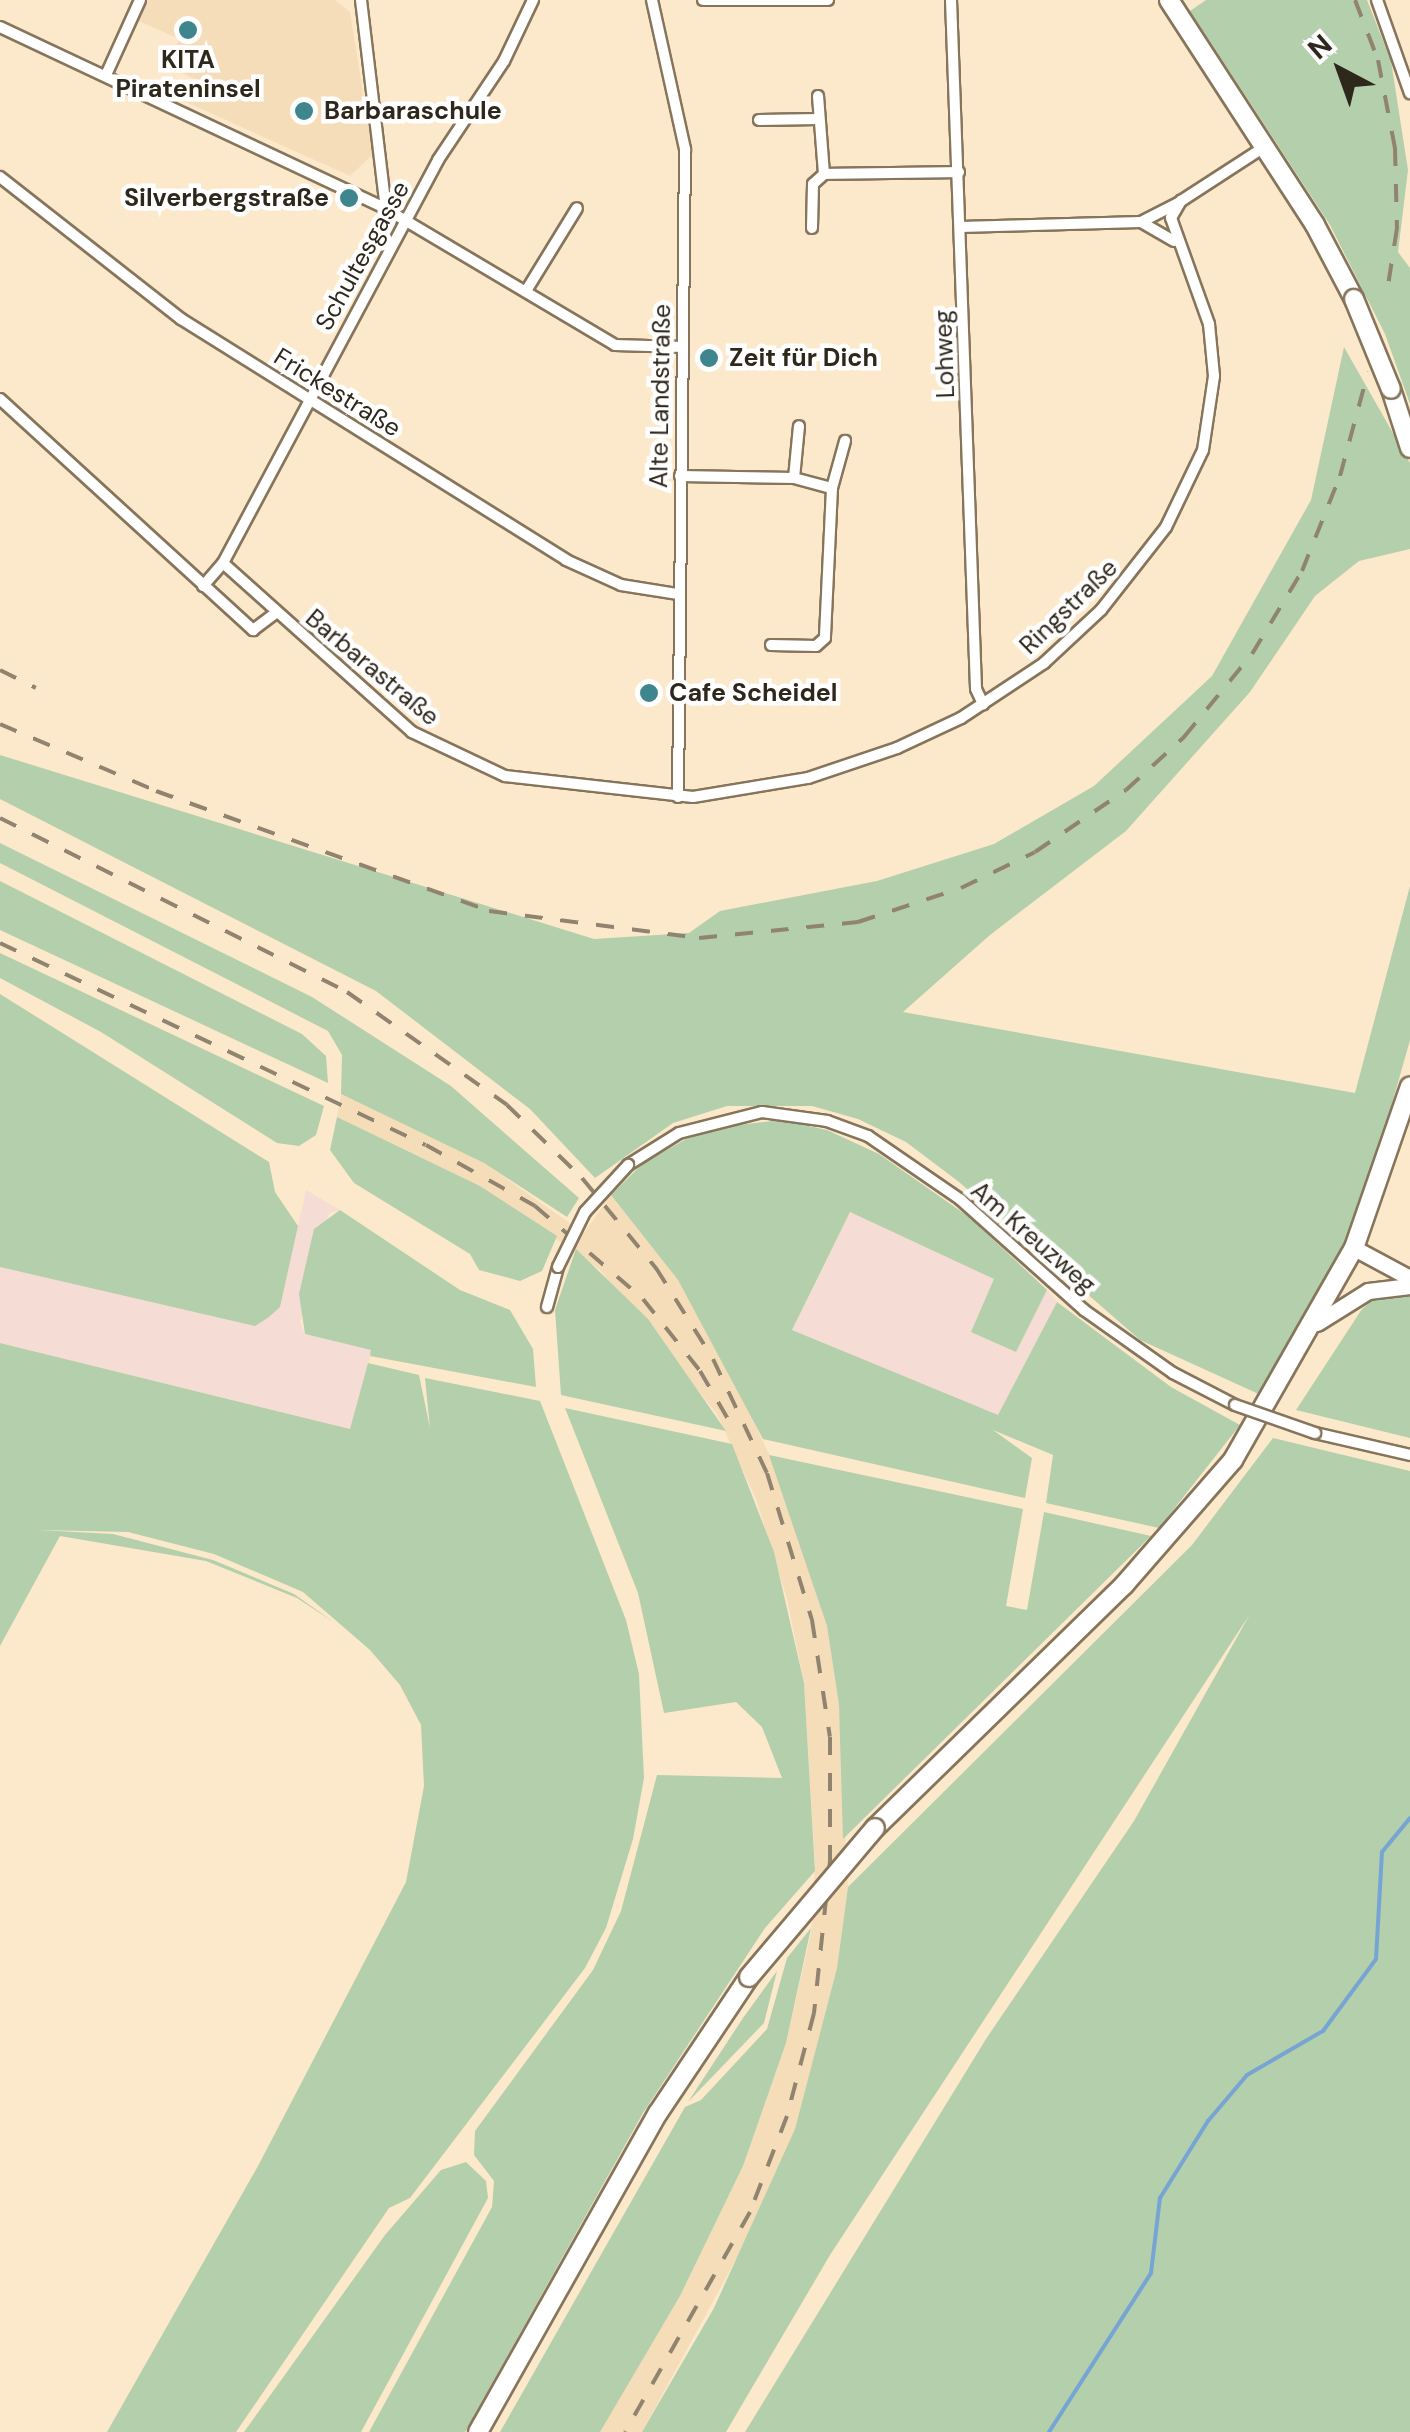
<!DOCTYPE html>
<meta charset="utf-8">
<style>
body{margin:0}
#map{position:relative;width:1410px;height:2432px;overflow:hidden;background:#fce9cb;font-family:"DM Sans",sans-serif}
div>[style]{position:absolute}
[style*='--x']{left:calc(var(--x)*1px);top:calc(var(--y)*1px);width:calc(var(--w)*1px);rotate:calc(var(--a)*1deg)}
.industrial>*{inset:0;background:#f5dcd4}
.built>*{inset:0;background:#f5ddb9}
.green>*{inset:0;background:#b4cfab}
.stream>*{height:4px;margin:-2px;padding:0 2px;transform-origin:2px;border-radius:2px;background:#76a5d4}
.roads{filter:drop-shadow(2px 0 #86755b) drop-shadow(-2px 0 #86755b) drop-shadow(0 2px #86755b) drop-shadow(0 -2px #86755b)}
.street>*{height:10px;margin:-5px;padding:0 5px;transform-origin:5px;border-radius:5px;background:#fff}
.secondary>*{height:15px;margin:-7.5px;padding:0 7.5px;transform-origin:7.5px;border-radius:7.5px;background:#fff}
.primary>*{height:18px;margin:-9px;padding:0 9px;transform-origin:9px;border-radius:9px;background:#fff}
.rail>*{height:4px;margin-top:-2px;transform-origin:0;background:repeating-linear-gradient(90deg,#90836f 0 18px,transparent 0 36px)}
.bridges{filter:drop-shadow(2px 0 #86755b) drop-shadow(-2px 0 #86755b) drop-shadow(0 2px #86755b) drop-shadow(0 -2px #86755b)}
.street-bridge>*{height:10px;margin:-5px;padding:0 5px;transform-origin:5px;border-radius:5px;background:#fff}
.primary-bridge>*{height:18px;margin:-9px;padding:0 9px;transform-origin:9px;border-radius:9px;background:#fff}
.dots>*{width:28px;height:28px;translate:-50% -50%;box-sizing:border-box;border:5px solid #fff;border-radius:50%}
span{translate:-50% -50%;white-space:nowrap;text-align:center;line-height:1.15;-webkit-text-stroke:9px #fff;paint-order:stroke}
.poi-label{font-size:25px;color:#2e271c;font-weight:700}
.left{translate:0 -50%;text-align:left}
.right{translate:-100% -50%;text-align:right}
.street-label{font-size:25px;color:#2e271c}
.north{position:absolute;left:1290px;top:20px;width:100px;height:100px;-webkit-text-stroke:8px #fff;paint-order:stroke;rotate:319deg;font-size:28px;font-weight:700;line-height:40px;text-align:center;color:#2e271c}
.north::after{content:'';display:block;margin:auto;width:35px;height:45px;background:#2e271c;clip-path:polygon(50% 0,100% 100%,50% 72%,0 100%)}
</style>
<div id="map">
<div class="industrial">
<div style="clip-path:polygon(306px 1190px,340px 1210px,329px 1213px,300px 1322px,305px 1334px,372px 1350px,350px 1429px,0 1343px,0 1267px,256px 1325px,280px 1307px)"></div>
<div style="clip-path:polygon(850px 1212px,995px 1279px,1016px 1352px,1047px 1290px,1057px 1302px,998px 1416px,792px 1330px)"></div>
</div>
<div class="built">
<div style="clip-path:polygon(146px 0,335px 0,350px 12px,373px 154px,350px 176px,184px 101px,194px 79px,167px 65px,179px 39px,137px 20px)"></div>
<div style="clip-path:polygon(341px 1094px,484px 1163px,584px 1233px,611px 1195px,678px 1280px,736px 1384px,775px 1467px,827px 1626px,839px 1705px,848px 1887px,837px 1968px,795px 2129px,761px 2213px,642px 2432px,599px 2432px,680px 2296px,743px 2166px,786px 2043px,811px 1933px,815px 1864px,804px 1683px,787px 1599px,756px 1499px,717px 1414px,600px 1270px,480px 1186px,337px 1117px)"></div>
</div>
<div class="green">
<div style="clip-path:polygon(1206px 0,1367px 0,1391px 61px,1408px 170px,1398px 252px,1410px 268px,1410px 404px,1385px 334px,1330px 225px,1190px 11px)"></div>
<div style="clip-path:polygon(1344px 347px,1410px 463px,1410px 549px,1359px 561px,1315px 596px,1250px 692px,1126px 831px,990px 935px,903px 1012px,1355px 1093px,1410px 886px,1410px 1040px,1377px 1157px,1346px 1246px,1263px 1396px,1140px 1340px,959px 1182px,906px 1142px,858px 1119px,812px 1106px,727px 1106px,673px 1123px,595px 1178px,530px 1109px,376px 991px,0 799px,0 755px,594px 939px,689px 933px,720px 911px,877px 881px,994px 844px,1094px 786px,1212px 676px,1311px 500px)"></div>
<div style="clip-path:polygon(0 843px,312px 997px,451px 1086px,579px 1198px,567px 1217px,484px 1163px,341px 1094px,342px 1055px,328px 1031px,0 863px)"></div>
<div style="clip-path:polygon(0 881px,302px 1034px,326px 1056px,328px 1083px,0 930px)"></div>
<div style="clip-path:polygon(0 953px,324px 1106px,316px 1135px,299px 1146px,277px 1143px,101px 1032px,0 978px)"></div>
<div style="clip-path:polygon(0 994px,269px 1162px,275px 1192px,298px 1226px,280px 1307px,269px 1317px,255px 1326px,0 1267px)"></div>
<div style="clip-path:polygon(337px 1117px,480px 1186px,557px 1236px,542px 1271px,520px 1281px,479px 1270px,470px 1254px,354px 1183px,330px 1150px)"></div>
<div style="clip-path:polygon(781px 1120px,827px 1130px,879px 1154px,969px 1217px,1047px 1290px,1016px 1352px,971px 1332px,994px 1279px,850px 1212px,792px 1330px,998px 1415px,1057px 1302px,1171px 1387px,1240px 1425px,1159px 1528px,1046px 1503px,1053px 1455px,993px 1430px,1032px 1458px,1025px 1498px,763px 1439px,678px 1280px,611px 1195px,642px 1164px,686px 1139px,719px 1127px)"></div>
<div style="clip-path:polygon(340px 1210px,460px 1290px,510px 1310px,533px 1349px,536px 1387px,370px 1356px,371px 1350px,305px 1334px,299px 1294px,314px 1229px)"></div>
<div style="clip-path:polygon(576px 1249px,648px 1319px,726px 1431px,561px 1395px,555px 1310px)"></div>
<div style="clip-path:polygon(1381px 1293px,1410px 1295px,1410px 1438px,1296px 1410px,1362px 1309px)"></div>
<div style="clip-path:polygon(0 1343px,350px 1429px,368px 1363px,419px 1375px,430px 1428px,425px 1378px,540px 1401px,626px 1620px,639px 1674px,644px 1778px,633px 1839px,606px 1928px,585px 1968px,410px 2198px,389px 2208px,236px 2432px,107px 2432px,258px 2166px,406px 1882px,424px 1786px,421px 1725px,400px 1685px,370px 1650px,303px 1592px,214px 1554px,128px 1532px,38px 1530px,113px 1534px,213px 1560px,294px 1594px,335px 1623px,297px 1598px,206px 1561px,60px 1536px,0 1646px)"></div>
<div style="clip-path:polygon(565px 1408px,732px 1444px,774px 1552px,804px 1683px,815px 1871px,765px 1928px,643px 2113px,465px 2432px,369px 2432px,492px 2207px,494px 2181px,474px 2155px,475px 2131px,593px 1970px,621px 1911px,657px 1775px,782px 1778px,762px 1727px,736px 1702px,664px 1713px,638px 1593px)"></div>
<div style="clip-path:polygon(1273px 1438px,1410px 1471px,1410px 2432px,745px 2432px,986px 2039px,1134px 1821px,1250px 1614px,830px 2255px,726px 2432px,642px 2432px,714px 2308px,795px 2129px,837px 1968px,848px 1887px,1192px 1545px)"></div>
<div style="clip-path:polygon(769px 1455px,1023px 1509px,1006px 1606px,1027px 1610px,1044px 1512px,1151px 1536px,843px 1839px,839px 1705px,827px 1626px)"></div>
<div style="clip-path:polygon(811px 1928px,786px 2043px,743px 2166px,680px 2296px,600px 2432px,500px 2432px,685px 2107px,701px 2100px,767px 2029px,787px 1958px)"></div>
<div style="clip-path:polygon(777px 1971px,764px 2023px,688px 2102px,743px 2018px)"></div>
<div style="clip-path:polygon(466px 2162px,486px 2181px,488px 2198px,361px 2432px,244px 2432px,385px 2235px,441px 2170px)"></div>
</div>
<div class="stream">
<div style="--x:1049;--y:2432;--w:189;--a:-57.3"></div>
<div style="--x:1151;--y:2273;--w:76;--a:-83.2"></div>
<div style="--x:1160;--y:2198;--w:91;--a:-58.1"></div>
<div style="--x:1208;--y:2121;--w:60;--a:-49.7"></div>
<div style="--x:1247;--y:2075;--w:88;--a:-30.1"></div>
<div style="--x:1323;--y:2031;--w:89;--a:-53.6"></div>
<div style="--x:1376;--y:1959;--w:107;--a:-86.8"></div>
<div style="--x:1382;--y:1852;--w:44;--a:-50.5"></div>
</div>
<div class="roads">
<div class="street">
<div style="--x:361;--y:0;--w:210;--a:83.2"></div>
<div style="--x:652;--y:0;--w:153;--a:77.5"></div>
<div style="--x:685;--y:149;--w:648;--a:90.62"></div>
<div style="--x:703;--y:0;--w:125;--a:0"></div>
<div style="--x:951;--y:0;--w:689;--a:87.92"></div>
<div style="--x:976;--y:689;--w:17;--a:65"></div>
<div style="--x:1377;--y:0;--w:99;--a:70.5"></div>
<div style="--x:0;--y:27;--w:427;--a:25.2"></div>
<div style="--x:386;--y:209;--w:266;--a:30.7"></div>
<div style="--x:615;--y:345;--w:68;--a:1.7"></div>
<div style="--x:106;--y:75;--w:82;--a:-65.6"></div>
<div style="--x:818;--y:96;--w:78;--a:85.6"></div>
<div style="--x:759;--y:120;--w:59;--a:-1"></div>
<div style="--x:0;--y:177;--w:230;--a:38.1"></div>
<div style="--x:181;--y:319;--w:454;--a:32"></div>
<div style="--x:566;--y:560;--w:60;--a:24.4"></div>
<div style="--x:621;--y:585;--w:58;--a:9"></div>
<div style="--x:1141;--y:222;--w:44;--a:-27.1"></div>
<div style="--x:960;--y:227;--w:181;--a:-1.6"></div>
<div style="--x:1141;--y:222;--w:38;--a:30"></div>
<div style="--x:812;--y:228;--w:44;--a:-88.7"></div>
<div style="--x:813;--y:184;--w:15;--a:-42"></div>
<div style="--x:824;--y:174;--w:135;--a:-0.8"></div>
<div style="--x:526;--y:291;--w:97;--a:-58.4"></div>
<div style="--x:0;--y:399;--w:343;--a:42.4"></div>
<div style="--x:253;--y:630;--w:30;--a:-37"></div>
<div style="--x:680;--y:476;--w:114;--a:1"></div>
<div style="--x:794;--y:478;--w:39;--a:15"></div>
<div style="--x:832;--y:488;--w:150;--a:92.7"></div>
<div style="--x:825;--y:638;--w:12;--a:138"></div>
<div style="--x:816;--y:646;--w:45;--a:-178.7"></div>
<div style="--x:794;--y:478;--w:52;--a:-84.5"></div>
<div style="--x:832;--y:488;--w:49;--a:-74.5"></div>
<div style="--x:223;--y:563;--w:254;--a:41.8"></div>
<div style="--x:412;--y:732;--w:103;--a:25.3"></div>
<div style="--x:505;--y:776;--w:189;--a:6.4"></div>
<div style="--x:693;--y:797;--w:117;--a:-9.4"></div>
<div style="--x:808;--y:778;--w:94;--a:-18.6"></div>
<div style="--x:897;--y:748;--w:71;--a:-25.1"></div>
<div style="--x:961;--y:718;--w:100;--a:-33.5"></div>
<div style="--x:1044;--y:663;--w:78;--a:-42.9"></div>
<div style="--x:1101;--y:610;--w:105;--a:-51.9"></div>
<div style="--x:1166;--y:527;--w:85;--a:-64.3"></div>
<div style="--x:1203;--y:450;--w:75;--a:-81.5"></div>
<div style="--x:1214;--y:376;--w:52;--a:-95.5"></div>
<div style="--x:1209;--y:324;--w:113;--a:-109.7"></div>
<div style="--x:1171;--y:218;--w:20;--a:-60"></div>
<div style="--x:1181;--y:201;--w:99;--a:-33"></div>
<div style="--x:203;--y:586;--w:30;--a:-49"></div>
<div style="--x:223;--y:563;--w:457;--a:-61.9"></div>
<div style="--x:438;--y:160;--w:119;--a:-56.3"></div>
<div style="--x:504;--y:61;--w:68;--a:-64.6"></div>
<div style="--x:628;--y:1165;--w:60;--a:-32.1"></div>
<div style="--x:679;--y:1133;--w:86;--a:-14.2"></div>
<div style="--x:762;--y:1112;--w:66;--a:7.9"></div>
<div style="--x:827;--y:1121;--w:44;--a:20.1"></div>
<div style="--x:868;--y:1136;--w:113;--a:34.5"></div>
<div style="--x:961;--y:1200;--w:165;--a:41.8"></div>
<div style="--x:1084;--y:1310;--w:109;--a:35.3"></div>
<div style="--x:1173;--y:1373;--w:70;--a:27.3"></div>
<div style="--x:547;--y:1307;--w:41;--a:-74.6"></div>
<div style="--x:1315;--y:1433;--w:98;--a:13"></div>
</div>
<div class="secondary">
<div style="--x:1354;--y:1248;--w:64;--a:28.2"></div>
<div style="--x:1317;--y:1323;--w:60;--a:-32.1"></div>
<div style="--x:1368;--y:1291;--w:42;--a:-6.8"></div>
</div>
<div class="primary">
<div style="--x:1169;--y:0;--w:268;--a:57"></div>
<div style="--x:1315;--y:225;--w:84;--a:62.2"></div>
<div style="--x:1391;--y:389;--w:62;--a:72.1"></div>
<div style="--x:875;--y:1828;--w:348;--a:-44.3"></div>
<div style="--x:1124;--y:1585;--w:166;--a:-48.9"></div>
<div style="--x:1233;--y:1460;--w:244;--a:-60.3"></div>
<div style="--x:1354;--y:1248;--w:171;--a:-70.9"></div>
<div style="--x:478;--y:2432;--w:366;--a:-60.6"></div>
<div style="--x:658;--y:2113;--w:164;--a:-56.2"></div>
</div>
</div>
<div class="rail">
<div style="--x:1355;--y:0;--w:64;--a:69"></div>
<div style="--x:1378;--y:60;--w:90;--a:79.1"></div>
<div style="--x:1395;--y:148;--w:80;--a:88.6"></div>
<div style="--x:1397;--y:228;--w:71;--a:98.9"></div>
<div style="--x:0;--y:670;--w:40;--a:26.6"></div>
<div style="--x:0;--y:724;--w:170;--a:23.2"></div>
<div style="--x:156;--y:791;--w:354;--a:19.8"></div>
<div style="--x:489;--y:911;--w:212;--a:7.3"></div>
<div style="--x:699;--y:938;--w:160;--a:-5.7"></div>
<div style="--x:858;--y:922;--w:108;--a:-18.3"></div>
<div style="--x:961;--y:888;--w:82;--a:-25.9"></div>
<div style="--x:1035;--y:852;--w:110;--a:-34.3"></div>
<div style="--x:1126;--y:790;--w:79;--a:-42.4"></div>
<div style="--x:1184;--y:737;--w:107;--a:-50.7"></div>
<div style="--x:1252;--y:654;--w:97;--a:-58.9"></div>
<div style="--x:1302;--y:571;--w:102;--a:-68.2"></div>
<div style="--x:1340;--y:476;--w:108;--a:-74.9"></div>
<div style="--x:0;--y:818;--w:388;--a:26.6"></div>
<div style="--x:347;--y:992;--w:196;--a:35.2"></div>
<div style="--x:507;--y:1105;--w:105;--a:44.2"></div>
<div style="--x:582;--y:1178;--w:117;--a:50.6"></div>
<div style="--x:656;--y:1268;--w:107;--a:57.9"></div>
<div style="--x:713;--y:1359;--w:126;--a:64.7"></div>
<div style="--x:767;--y:1473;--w:154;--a:73"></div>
<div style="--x:812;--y:1620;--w:118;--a:81.3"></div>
<div style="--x:830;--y:1737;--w:124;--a:90"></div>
<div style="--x:830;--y:1861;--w:153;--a:96"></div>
<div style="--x:814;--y:2013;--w:106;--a:104.7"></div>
<div style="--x:787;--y:2116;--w:103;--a:111.1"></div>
<div style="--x:750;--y:2212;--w:253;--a:119.6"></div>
<div style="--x:0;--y:943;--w:471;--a:25.4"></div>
<div style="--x:426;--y:1145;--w:125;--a:29.2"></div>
<div style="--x:535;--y:1206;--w:143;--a:40.7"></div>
<div style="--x:643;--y:1299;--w:92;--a:51.6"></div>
<div style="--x:700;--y:1371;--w:64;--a:59.8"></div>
</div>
<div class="bridges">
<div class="street-bridge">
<div style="--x:558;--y:1267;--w:61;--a:-63.9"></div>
<div style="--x:585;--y:1212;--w:64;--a:-47.5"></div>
<div style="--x:1235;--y:1405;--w:85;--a:19.3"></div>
</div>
<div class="primary-bridge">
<div style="--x:1354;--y:299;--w:97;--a:67.7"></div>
<div style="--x:749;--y:1977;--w:195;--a:-49.8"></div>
</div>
</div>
<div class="dots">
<div style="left:188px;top:30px;background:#3e858d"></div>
<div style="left:304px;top:111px;background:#3e858d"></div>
<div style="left:349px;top:198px;background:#3e858d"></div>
<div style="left:709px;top:358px;background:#3e858d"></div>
<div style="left:649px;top:693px;background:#3e858d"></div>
</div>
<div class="poi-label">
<span style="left:188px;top:75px">KITA<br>Pirateninsel</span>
<span class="left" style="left:324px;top:111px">Barbaraschule</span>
<span class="right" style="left:329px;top:198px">Silverbergstraße</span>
<span class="left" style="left:729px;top:358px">Zeit für Dich</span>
<span class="left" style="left:669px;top:693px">Cafe Scheidel</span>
</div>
<div class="street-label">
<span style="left:363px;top:256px;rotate:-61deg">Schultesgasse</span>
<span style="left:945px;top:354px;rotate:-92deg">Lohweg</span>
<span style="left:337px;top:393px;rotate:32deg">Frickestraße</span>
<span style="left:661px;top:396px;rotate:-89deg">Alte Landstraße</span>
<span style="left:1069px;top:607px;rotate:-44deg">Ringstraße</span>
<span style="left:372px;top:668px;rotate:40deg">Barbarastraße</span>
<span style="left:1033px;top:1238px;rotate:41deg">Am Kreuzweg</span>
</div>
<div class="north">N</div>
</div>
